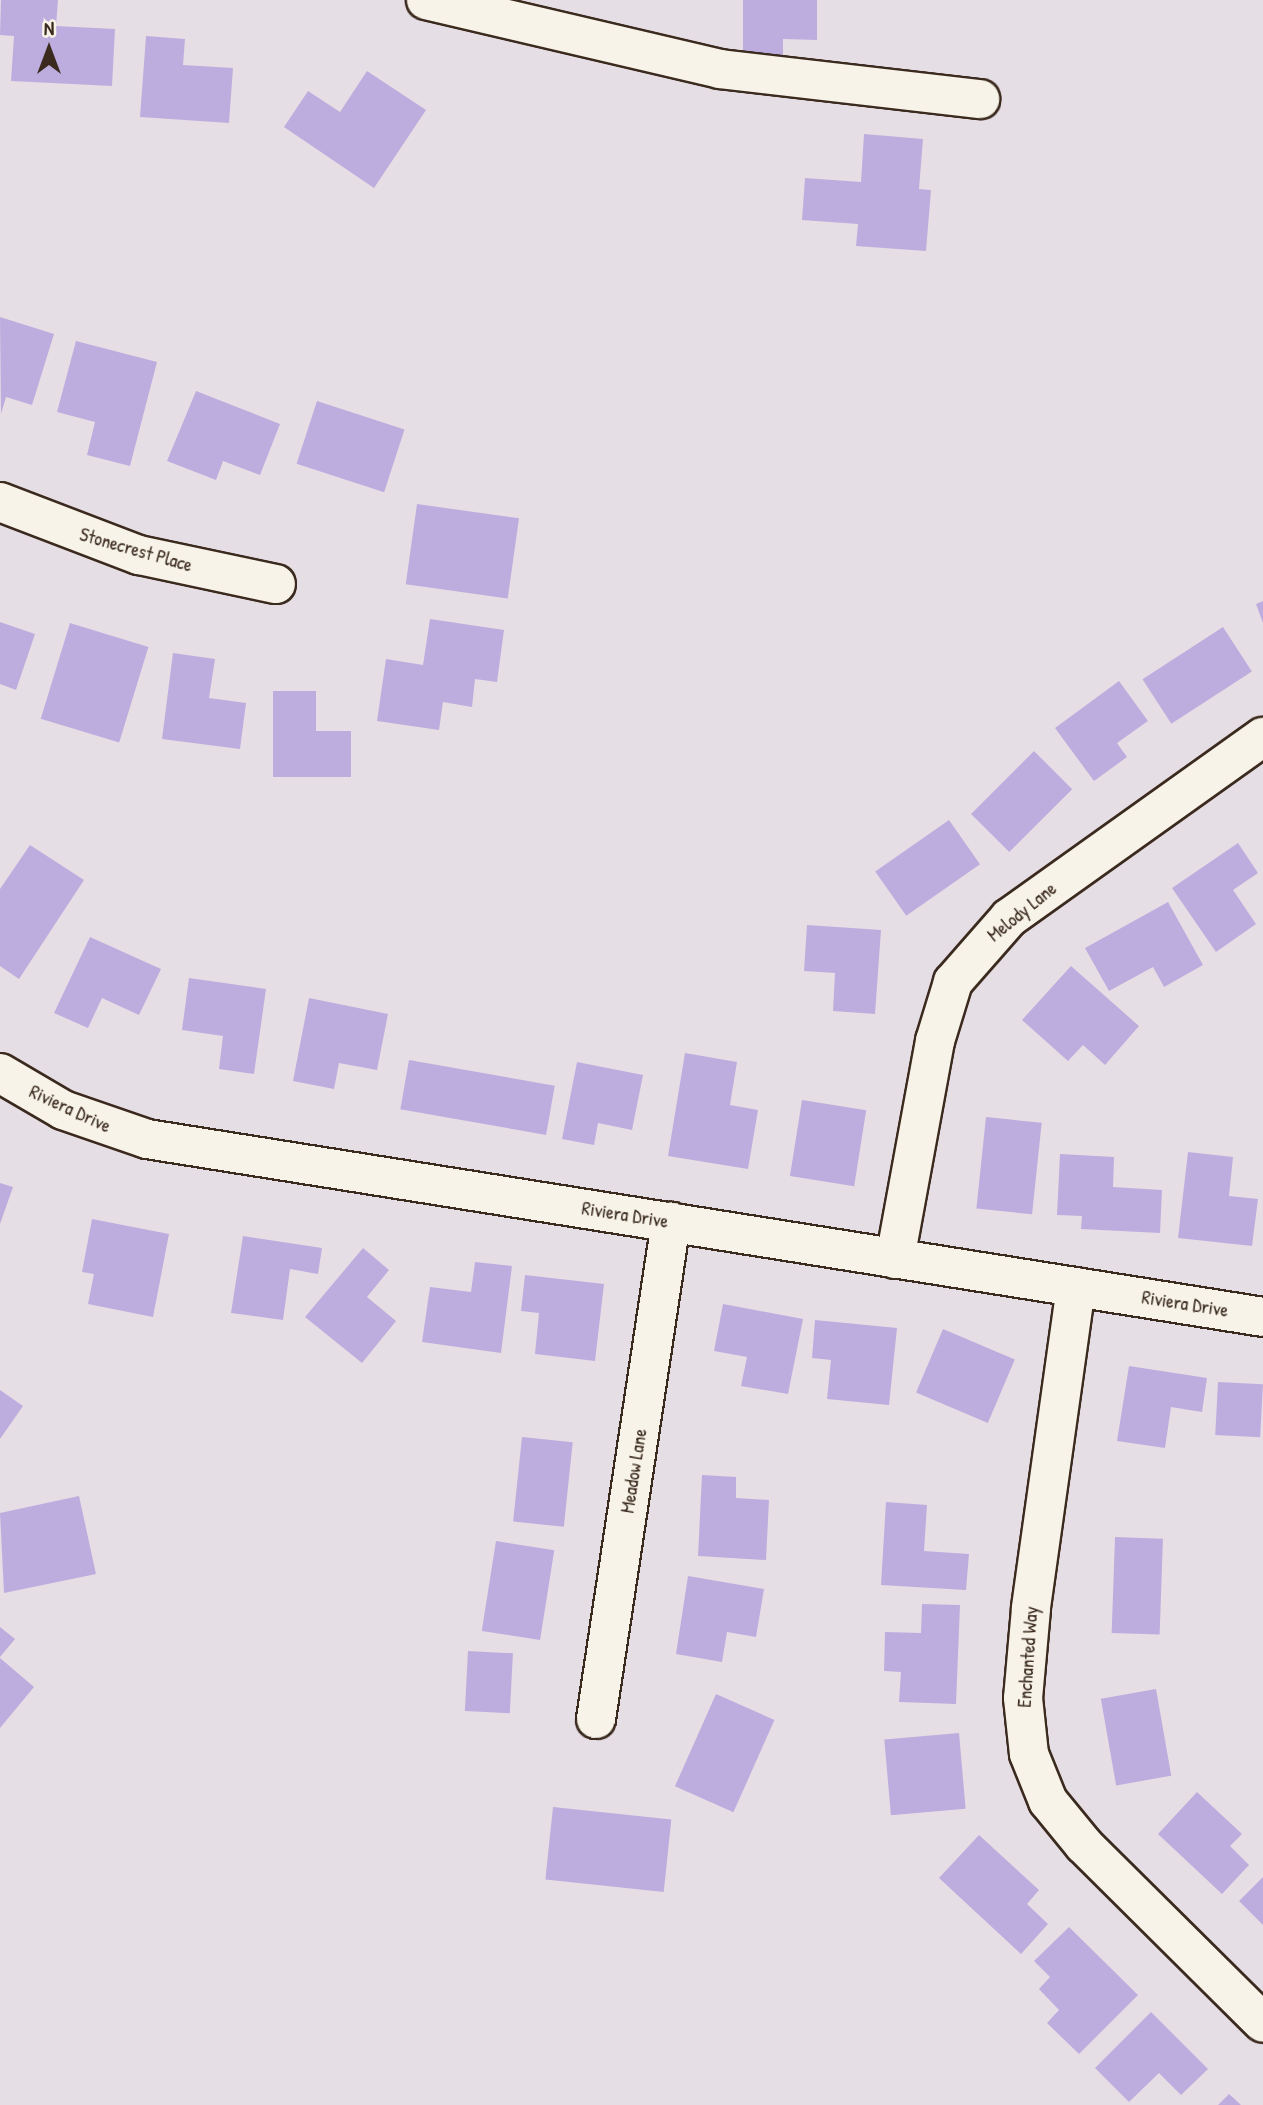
<!DOCTYPE html>
<style>
body{margin:0}
#map{position:relative;width:1263px;height:2105px;overflow:hidden;background:#e6dee5;font-family:"Patrick Hand",sans-serif}
div>[style]{position:absolute}
[style*='--x']{left:calc(var(--x)*1px);top:calc(var(--y)*1px);width:calc(var(--w)*1px);rotate:calc(var(--a)*1deg)}
.building>*{inset:0;background:#bdadde;transform-origin:0 0}
.roads{filter:drop-shadow(2px 0 #3b2a1e) drop-shadow(-2px 0 #3b2a1e) drop-shadow(0 2px #3b2a1e) drop-shadow(0 -2px #3b2a1e)}
.street>*{height:38px;margin:-19px;padding:0 19px;transform-origin:19px;border-radius:19px;background:#f7f3e8}
span{translate:-50% -50%;white-space:nowrap;text-align:center;line-height:1.15;-webkit-text-stroke:7px #f7f3e8;paint-order:stroke}
.street-label{font-size:19px;color:#3b2a1e}
.north{position:absolute;left:14px;top:14px;width:70px;height:70px;-webkit-text-stroke:5px #f7f3e8;paint-order:stroke;rotate:0deg;font-size:19px;font-weight:700;line-height:28px;text-align:center;color:#3b2a1e}
.north::after{content:'';display:block;margin:auto;width:24px;height:32px;background:#3b2a1e;clip-path:polygon(50% 0,100% 100%,50% 72%,0 100%)}
</style>
<div id="map">
<div class="building">
<div style="clip-path:polygon(1px 0,58px 0,56px 26px,115px 29px,112px 86px,11px 81px,14px 36px,0 35px)"></div>
<div style="clip-path:polygon(743px 0,817px 0,817px 40px,783px 39px,783px 62px,743px 62px)"></div>
<div style="clip-path:polygon(146px 36px,185px 39px,183px 65px,233px 68px,229px 123px,140px 117px)"></div>
<div style="clip-path:polygon(367px 71px,426px 110px,374px 188px,284px 127px,308px 91px,340px 112px)"></div>
<div style="clip-path:polygon(864px 134px,923px 139px,919px 189px,931px 190px,926px 251px,856px 246px,858px 224px,802px 220px,805px 178px,861px 182px)"></div>
<div style="clip-path:polygon(0 317px,54px 334px,32px 405px,6px 397px,1px 414px)"></div>
<div style="clip-path:polygon(76px 341px,157px 362px,130px 466px,87px 455px,95px 422px,57px 412px)"></div>
<div style="clip-path:polygon(196px 391px,280px 424px,260px 475px,223px 461px,216px 480px,167px 461px)"></div>
<div style="left:317px;top:401px;width:92px;height:66px;rotate:18deg"></div>
<div style="left:417px;top:504px;width:103px;height:81px;rotate:8deg"></div>
<div style="clip-path:polygon(1263px 601px,1263px 623px,1256px 604px)"></div>
<div style="clip-path:polygon(430px 619px,504px 630px,497px 682px,475px 679px,472px 707px,443px 702px,439px 730px,377px 721px,386px 659px,423px 665px)"></div>
<div style="clip-path:polygon(0 622px,35px 634px,16px 690px,0 684px)"></div>
<div style="left:70px;top:623px;width:82px;height:100px;rotate:17deg"></div>
<div style="left:1223px;top:627px;width:53px;height:96px;rotate:57deg"></div>
<div style="clip-path:polygon(173px 653px,215px 659px,209px 698px,246px 703px,240px 749px,162px 739px)"></div>
<div style="clip-path:polygon(1119px 681px,1148px 721px,1117px 743px,1127px 757px,1094px 781px,1055px 728px)"></div>
<div style="clip-path:polygon(273px 691px,316px 691px,316px 731px,351px 731px,351px 777px,273px 777px)"></div>
<div style="left:1034px;top:751px;width:54px;height:89px;rotate:45deg"></div>
<div style="left:949px;top:820px;width:54px;height:90px;rotate:55deg"></div>
<div style="clip-path:polygon(1238px 843px,1258px 873px,1233px 890px,1256px 924px,1216px 952px,1172px 888px)"></div>
<div style="clip-path:polygon(30px 845px,84px 880px,19px 979px,0 966px,0 889px)"></div>
<div style="clip-path:polygon(1168px 902px,1203px 965px,1164px 987px,1153px 967px,1109px 991px,1085px 948px)"></div>
<div style="clip-path:polygon(807px 925px,881px 930px,875px 1014px,833px 1011px,835px 973px,804px 971px)"></div>
<div style="clip-path:polygon(90px 937px,161px 969px,139px 1015px,102px 998px,88px 1028px,54px 1013px)"></div>
<div style="clip-path:polygon(1071px 966px,1139px 1026px,1105px 1065px,1083px 1045px,1068px 1061px,1022px 1020px)"></div>
<div style="clip-path:polygon(189px 978px,266px 989px,254px 1074px,219px 1069px,223px 1036px,182px 1030px)"></div>
<div style="clip-path:polygon(309px 998px,388px 1014px,377px 1070px,339px 1063px,334px 1089px,293px 1081px)"></div>
<div style="clip-path:polygon(685px 1053px,737px 1062px,730px 1105px,758px 1110px,748px 1169px,668px 1156px)"></div>
<div style="left:409px;top:1060px;width:148px;height:50px;rotate:10deg"></div>
<div style="clip-path:polygon(577px 1062px,643px 1075px,632px 1130px,598px 1123px,594px 1145px,562px 1139px)"></div>
<div style="left:802px;top:1100px;width:65px;height:77px;rotate:9deg"></div>
<div style="left:986px;top:1117px;width:56px;height:92px;rotate:6deg"></div>
<div style="clip-path:polygon(1188px 1152px,1233px 1157px,1229px 1196px,1258px 1199px,1252px 1246px,1178px 1238px)"></div>
<div style="clip-path:polygon(1060px 1154px,1114px 1157px,1113px 1187px,1162px 1190px,1160px 1233px,1081px 1229px,1082px 1216px,1057px 1215px)"></div>
<div style="clip-path:polygon(0 1183px,13px 1187px,0 1224px)"></div>
<div style="clip-path:polygon(92px 1219px,169px 1234px,153px 1317px,88px 1304px,94px 1274px,82px 1272px)"></div>
<div style="clip-path:polygon(243px 1236px,322px 1248px,318px 1274px,290px 1269px,283px 1320px,231px 1313px)"></div>
<div style="clip-path:polygon(363px 1248px,389px 1270px,367px 1297px,396px 1321px,362px 1363px,305px 1317px)"></div>
<div style="clip-path:polygon(475px 1262px,512px 1266px,501px 1353px,422px 1342px,430px 1287px,471px 1292px)"></div>
<div style="clip-path:polygon(525px 1275px,604px 1284px,595px 1361px,535px 1354px,539px 1313px,521px 1311px)"></div>
<div style="clip-path:polygon(723px 1304px,803px 1319px,788px 1394px,741px 1386px,747px 1357px,714px 1351px)"></div>
<div style="clip-path:polygon(815px 1320px,897px 1328px,889px 1405px,827px 1399px,831px 1360px,812px 1358px)"></div>
<div style="left:943px;top:1329px;width:78px;height:69px;rotate:23deg"></div>
<div style="clip-path:polygon(1129px 1366px,1207px 1378px,1202px 1412px,1171px 1407px,1165px 1448px,1117px 1441px)"></div>
<div style="left:1218px;top:1382px;width:45px;height:53px;rotate:3deg"></div>
<div style="clip-path:polygon(0 1390px,23px 1406px,0 1439px)"></div>
<div style="left:522px;top:1437px;width:51px;height:85px;rotate:6deg"></div>
<div style="clip-path:polygon(702px 1475px,736px 1477px,736px 1498px,769px 1500px,766px 1560px,698px 1556px)"></div>
<div style="clip-path:polygon(79px 1496px,96px 1574px,4px 1593px,0 1513px)"></div>
<div style="clip-path:polygon(886px 1502px,927px 1505px,924px 1551px,969px 1554px,966px 1590px,881px 1585px)"></div>
<div style="left:1115px;top:1537px;width:48px;height:96px;rotate:2deg"></div>
<div style="left:496px;top:1541px;width:59px;height:91px;rotate:9deg"></div>
<div style="clip-path:polygon(688px 1576px,764px 1589px,756px 1637px,727px 1632px,722px 1662px,676px 1654px)"></div>
<div style="clip-path:polygon(922px 1604px,960px 1605px,956px 1704px,899px 1702px,901px 1672px,884px 1671px,885px 1632px,921px 1633px)"></div>
<div style="clip-path:polygon(0 1627px,15px 1639px,0 1657px)"></div>
<div style="left:468px;top:1651px;width:45px;height:60px;rotate:3deg"></div>
<div style="clip-path:polygon(0 1658px,34px 1687px,0 1728px)"></div>
<div style="left:1156px;top:1689px;width:88px;height:56px;rotate:80deg"></div>
<div style="left:716px;top:1694px;width:64px;height:101px;rotate:24deg"></div>
<div style="left:959px;top:1733px;width:76px;height:75px;rotate:85deg"></div>
<div style="clip-path:polygon(1197px 1792px,1242px 1834px,1230px 1846px,1249px 1865px,1222px 1894px,1158px 1834px)"></div>
<div style="left:553px;top:1807px;width:119px;height:73px;rotate:6deg"></div>
<div style="clip-path:polygon(979px 1835px,1039px 1890px,1027px 1904px,1048px 1924px,1021px 1954px,939px 1878px)"></div>
<div style="clip-path:polygon(1263px 1877px,1263px 1925px,1239px 1901px)"></div>
<div style="clip-path:polygon(1069px 1927px,1138px 1995px,1079px 2054px,1047px 2023px,1059px 2010px,1039px 1989px,1050px 1977px,1034px 1961px)"></div>
<div style="clip-path:polygon(1151px 2012px,1208px 2069px,1181px 2095px,1159px 2073px,1129px 2102px,1095px 2068px)"></div>
<div style="clip-path:polygon(1229px 2094px,1241px 2105px,1218px 2105px)"></div>
</div>
<div class="roads">
<div class="street">
<div style="--x:426;--y:0;--w:302;--a:13.2"></div>
<div style="--x:720;--y:69;--w:262;--a:6.6"></div>
<div style="--x:0;--y:502;--w:149;--a:20.9"></div>
<div style="--x:139;--y:555;--w:140;--a:12"></div>
<div style="--x:0;--y:1073;--w:73;--a:30.4"></div>
<div style="--x:63;--y:1110;--w:89;--a:19"></div>
<div style="--x:147;--y:1139;--w:1130;--a:9.06"></div>
<div style="--x:895;--y:1259;--w:222;--a:-79.6"></div>
<div style="--x:935;--y:1041;--w:62;--a:-73"></div>
<div style="--x:953;--y:982;--w:85;--a:-48.8"></div>
<div style="--x:1009;--y:918;--w:312;--a:-35.5"></div>
<div style="--x:1076;--y:1287;--w:325;--a:98"></div>
<div style="--x:1031;--y:1609;--w:89;--a:95.1"></div>
<div style="--x:1023;--y:1698;--w:56;--a:83.9"></div>
<div style="--x:1029;--y:1754;--w:51;--a:68"></div>
<div style="--x:1048;--y:1801;--w:57;--a:50.7"></div>
<div style="--x:1084;--y:1845;--w:252;--a:44.8"></div>
<div style="--x:596;--y:1719;--w:503;--a:-81.42"></div>
</div>
</div>
<div class="street-label">
<span style="left:136px;top:550px;rotate:16deg">Stonecrest Place</span>
<span style="left:1022px;top:912px;rotate:-39deg">Melody Lane</span>
<span style="left:70px;top:1109px;rotate:25deg">Riviera Drive</span>
<span style="left:625px;top:1215px;rotate:9deg">Riviera Drive</span>
<span style="left:1185px;top:1304px;rotate:9deg">Riviera Drive</span>
<span style="left:634px;top:1471px;rotate:-81deg">Meadow Lane</span>
<span style="left:1028px;top:1657px;rotate:-86deg">Enchanted Way</span>
</div>
<div class="north">N</div>
</div>
